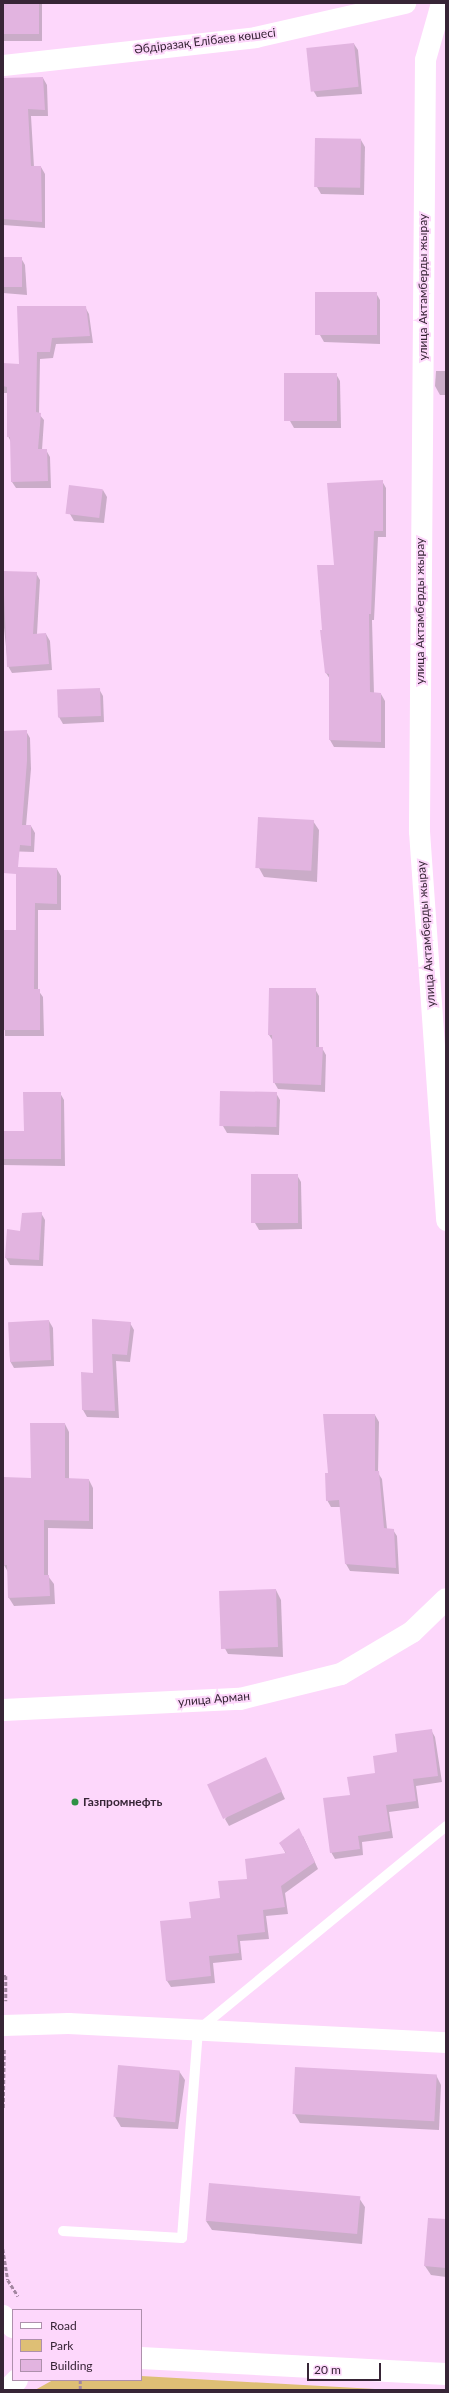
<!DOCTYPE html>
<meta charset="utf-8">
<style>
body{margin:0}
#map{position:relative;width:449px;height:2393px;overflow:hidden;background:#fdd7fb;font-family:Lato,sans-serif}
div>[style]{position:absolute}
[style*='--x']{left:calc(var(--x)*1px);top:calc(var(--y)*1px);width:calc(var(--w)*1px);rotate:calc(var(--a)*1deg)}
.green>*{inset:0;background:#debf75}
.shadow>*{inset:0;background:#0003;transform-origin:0 0}
.building>*{inset:0;background:#e2b4e0;transform-origin:0 0}
.path>*{height:2.5px;margin-top:-1.25px;transform-origin:0;background:repeating-linear-gradient(90deg,#a386a1 0 4px,transparent 0 6px)}
.lane>*{height:10px;margin:-5px;padding:0 5px;transform-origin:5px;border-radius:5px;background:#fff}
.street>*{height:21px;margin:-10.5px;padding:0 10.5px;transform-origin:10.5px;border-radius:10.5px;background:#fff}
.secondary>*{height:22px;margin:-11px;padding:0 11px;transform-origin:11px;border-radius:11px;background:#fff}
.dots>*{width:11px;height:11px;translate:-50% -50%;box-sizing:border-box;border:2px solid #fdd7fb;border-radius:50%}
span{translate:-50% -50%;white-space:nowrap;text-align:center;line-height:1.15;-webkit-text-stroke:4px #fdd7fb;paint-order:stroke}
.street-label{font-size:12px;color:#372536}
.poi-label{font-size:12px;color:#372536;font-weight:700}
.left{translate:0 -50%;text-align:left}
.frame{position:absolute;inset:0;border:4px solid #372536;pointer-events:none}
.legend{position:absolute;left:12px;top:2309px;width:130px;height:72px;box-sizing:border-box;background:#fdd7fb;border:1px solid #ae90ac;margin:0;padding:5px 7px;list-style:none;font-size:12px;color:#372536}
.legend li{display:flex;align-items:center;gap:8px;height:20px}
.legend b{width:20px;border:1px solid #ae90ac}
.scale{position:absolute;left:307px;top:2363px;width:74px;height:18px;box-sizing:border-box;border:2px solid #372536;border-top:0;padding-left:5px;font-size:12px;line-height:14px;white-space:nowrap;color:#372536;-webkit-text-stroke:3px #fdd7fb;paint-order:stroke}
</style>
<div id="map">
<div class="green">
<div style="clip-path:polygon(141px 2376px,393px 2390px,35px 2390px,53px 2380px,141px 2380px)"></div>
</div>
<div class="shadow">
<div style="left:3px;top:3px;width:39px;height:38px"></div>
<div style="clip-path:polygon(354px 44px,358px 50px,362px 94px,317px 97px,313px 90px)"></div>
<div style="clip-path:polygon(43px 78px,47px 85px,48px 116px,31px 116px,34px 167px,41px 167px,45px 174px,45px 228px,3px 225px,3px 122px)"></div>
<div style="clip-path:polygon(361px 140px,365px 147px,364px 195px,321px 194px,317px 187px)"></div>
<div style="clip-path:polygon(3px 258px,21px 258px,25px 265px,27px 295px,3px 293px)"></div>
<div style="clip-path:polygon(376px 293px,380px 300px,380px 344px,324px 342px,320px 335px)"></div>
<div style="clip-path:polygon(85px 307px,89px 314px,93px 343px,56px 344px,53px 358px,40px 359px,39px 414px,44px 420px,42px 450px,46px 450px,50px 457px,51px 488px,16px 488px,12px 482px,11px 442px,8px 436px,8px 393px,3px 393px,3px 364px,20px 365px)"></div>
<div style="clip-path:polygon(436px 371px,446px 371px,446px 395px,440px 395px,435px 386px)"></div>
<div style="clip-path:polygon(336px 374px,340px 381px,341px 428px,294px 428px,290px 421px,285px 376px)"></div>
<div style="clip-path:polygon(382px 481px,386px 488px,386px 537px,378px 537px,374px 620px,372px 620px,374px 694px,381px 694px,385px 701px,385px 748px,334px 747px,330px 740px,330px 679px,326px 673px,323px 631px,335px 566px)"></div>
<div style="clip-path:polygon(103px 490px,107px 497px,104px 523px,74px 521px,70px 514px)"></div>
<div style="clip-path:polygon(3px 572px,36px 573px,40px 580px,37px 634px,46px 634px,50px 641px,52px 670px,12px 673px,8px 666px,3px 618px)"></div>
<div style="clip-path:polygon(99px 689px,103px 696px,104px 722px,63px 724px,59px 717px,58px 690px)"></div>
<div style="clip-path:polygon(26px 731px,30px 738px,31px 769px,26px 826px,31px 826px,35px 833px,34px 852px,3px 851px,3px 732px)"></div>
<div style="clip-path:polygon(313px 821px,319px 830px,317px 882px,264px 877px,259px 868px)"></div>
<div style="clip-path:polygon(57px 869px,61px 876px,61px 910px,38px 910px,38px 990px,43px 997px,44px 1036px,5px 1036px,3px 931px,17px 931px)"></div>
<div style="clip-path:polygon(315px 989px,319px 996px,319px 1048px,322px 1048px,326px 1055px,325px 1092px,278px 1089px,274px 1082px,273px 1041px,269px 1035px)"></div>
<div style="clip-path:polygon(221px 1092px,276px 1093px,280px 1100px,279px 1135px,227px 1133px,223px 1126px)"></div>
<div style="clip-path:polygon(60px 1093px,64px 1100px,65px 1166px,3px 1165px,3px 1132px,25px 1132px)"></div>
<div style="clip-path:polygon(297px 1175px,301px 1182px,302px 1229px,259px 1230px,255px 1223px)"></div>
<div style="clip-path:polygon(41px 1213px,45px 1220px,43px 1266px,10px 1265px,6px 1258px,21px 1232px)"></div>
<div style="clip-path:polygon(49px 1321px,53px 1328px,54px 1366px,14px 1368px,10px 1361px,9px 1323px)"></div>
<div style="clip-path:polygon(130px 1323px,134px 1330px,130px 1362px,116px 1361px,119px 1418px,87px 1417px,83px 1410px,82px 1373px,94px 1374px)"></div>
<div style="clip-path:polygon(375px 1415px,379px 1422px,378px 1473px,382px 1479px,387px 1529px,393px 1530px,397px 1536px,399px 1574px,350px 1571px,346px 1564px,341px 1507px,331px 1507px,327px 1500px,329px 1474px)"></div>
<div style="clip-path:polygon(65px 1424px,69px 1432px,69px 1479px,89px 1480px,93px 1488px,93px 1529px,48px 1528px,48px 1576px,54px 1584px,55px 1604px,14px 1606px,9px 1598px,8px 1572px,4px 1565px,3px 1478px,32px 1479px)"></div>
<div style="clip-path:polygon(276px 1590px,281px 1600px,283px 1657px,228px 1654px,223px 1645px)"></div>
<div style="clip-path:polygon(431px 1730px,435px 1737px,442px 1782px,416px 1786px,419px 1808px,389px 1812px,393px 1838px,362px 1842px,363px 1855px,335px 1859px,331px 1852px,351px 1796px,398px 1753px)"></div>
<div style="clip-path:polygon(269px 1765px,285px 1799px,229px 1826px,225px 1819px)"></div>
<div style="clip-path:polygon(303px 1836px,318px 1869px,285px 1893px,288px 1914px,266px 1916px,269px 1939px,240px 1941px,242px 1960px,213px 1963px,215px 1983px,171px 1987px,167px 1981px,192px 1919px,286px 1854px,280px 1843px)"></div>
<div style="clip-path:polygon(179px 2071px,185px 2080px,178px 2129px,121px 2127px,115px 2117px)"></div>
<div style="clip-path:polygon(436px 2075px,441px 2085px,439px 2130px,300px 2123px,294px 2113px)"></div>
<div style="clip-path:polygon(359px 2198px,365px 2207px,362px 2244px,212px 2230px,206px 2221px)"></div>
<div style="clip-path:polygon(446px 2220px,446px 2277px,431px 2275px,425px 2266px)"></div>
</div>
<div class="building">
<div style="left:3px;top:3px;width:36px;height:31px"></div>
<div style="left:354px;top:43px;width:44px;height:48px;rotate:84deg"></div>
<div style="clip-path:polygon(43px 77px,45px 110px,28px 109px,31px 166px,41px 166px,42px 222px,3px 219px,3px 78px)"></div>
<div style="left:315px;top:138px;width:46px;height:49px;rotate:1deg"></div>
<div style="left:3px;top:257px;width:19px;height:30px"></div>
<div style="left:315px;top:292px;width:62px;height:43px"></div>
<div style="clip-path:polygon(17px 306px,86px 306px,90px 336px,52px 338px,50px 352px,37px 352px,36px 412px,41px 413px,38px 449px,47px 449px,48px 481px,11px 482px,10px 437px,7px 437px,7px 387px,3px 386px,3px 363px,19px 364px)"></div>
<div style="left:337px;top:373px;width:48px;height:53px;rotate:90deg"></div>
<div style="clip-path:polygon(383px 480px,383px 531px,374px 531px,371px 614px,369px 614px,370px 692px,381px 693px,381px 742px,329px 740px,329px 674px,325px 673px,320px 630px,322px 630px,317px 565px,334px 565px,327px 483px)"></div>
<div style="left:69px;top:485px;width:34px;height:29px;rotate:7deg"></div>
<div style="clip-path:polygon(3px 571px,37px 572px,33px 634px,46px 633px,49px 664px,7px 667px)"></div>
<div style="left:100px;top:688px;width:28px;height:43px;rotate:88deg"></div>
<div style="clip-path:polygon(27px 730px,27px 761px,22px 825px,31px 825px,31px 846px,20px 845px,18px 867px,57px 868px,57px 904px,35px 903px,34px 989px,40px 989px,40px 1030px,3px 1030px,3px 930px,16px 930px,16px 874px,3px 873px,3px 731px)"></div>
<div style="left:258px;top:817px;width:56px;height:51px;rotate:3deg"></div>
<div style="clip-path:polygon(269px 988px,316px 988px,316px 1047px,323px 1047px,321px 1085px,273px 1083px,272px 1035px,268px 1035px)"></div>
<div style="left:220px;top:1091px;width:57px;height:35px;rotate:1deg"></div>
<div style="clip-path:polygon(23px 1092px,61px 1092px,61px 1159px,3px 1159px,3px 1131px,24px 1131px)"></div>
<div style="left:298px;top:1174px;width:49px;height:47px;rotate:90deg"></div>
<div style="clip-path:polygon(42px 1212px,39px 1260px,5px 1258px,7px 1229px,20px 1231px,22px 1213px)"></div>
<div style="clip-path:polygon(92px 1319px,131px 1322px,127px 1355px,112px 1354px,115px 1411px,82px 1410px,81px 1372px,93px 1373px)"></div>
<div style="left:49px;top:1320px;width:40px;height:41px;rotate:87deg"></div>
<div style="clip-path:polygon(323px 1414px,375px 1414px,375px 1471px,379px 1471px,384px 1528px,394px 1529px,396px 1568px,345px 1564px,339px 1500px,326px 1501px,325px 1473px,328px 1473px)"></div>
<div style="clip-path:polygon(30px 1423px,65px 1423px,65px 1478px,89px 1479px,89px 1521px,44px 1520px,44px 1575px,49px 1575px,50px 1596px,8px 1598px,7px 1565px,3px 1565px,3px 1477px,31px 1478px)"></div>
<div style="left:276px;top:1589px;width:58px;height:57px;rotate:88deg"></div>
<div style="clip-path:polygon(432px 1729px,438px 1776px,413px 1779px,416px 1801px,386px 1805px,390px 1831px,358px 1836px,360px 1849px,330px 1853px,323px 1798px,350px 1795px,347px 1777px,375px 1773px,373px 1756px,397px 1752px,395px 1734px)"></div>
<div style="left:266px;top:1757px;width:38px;height:65px;rotate:65deg"></div>
<div style="clip-path:polygon(299px 1828px,315px 1862px,281px 1886px,285px 1907px,263px 1910px,265px 1932px,237px 1935px,239px 1953px,209px 1956px,211px 1976px,166px 1981px,160px 1921px,191px 1918px,189px 1902px,220px 1898px,218px 1881px,247px 1879px,245px 1859px,286px 1853px,279px 1843px)"></div>
<div style="left:118px;top:2065px;width:62px;height:52px;rotate:5deg"></div>
<div style="left:295px;top:2067px;width:142px;height:47px;rotate:3deg"></div>
<div style="left:209px;top:2183px;width:152px;height:38px;rotate:5deg"></div>
<div style="clip-path:polygon(428px 2218px,446px 2219px,446px 2268px,424px 2266px)"></div>
</div>
<div class="path">
<div style="--x:3;--y:1976;--w:3;--a:0"></div>
<div style="--x:6;--y:1976;--w:25;--a:90"></div>
<div style="--x:3;--y:2108;--w:60;--a:-89"></div>
<div style="--x:3;--y:2249;--w:31;--a:81"></div>
<div style="--x:8;--y:2280;--w:19;--a:58"></div>
<div style="--x:80;--y:2390;--w:10;--a:-90"></div>
</div>
<div class="lane">
<div style="--x:63;--y:2231;--w:119;--a:3.4"></div>
<div style="--x:182;--y:2238;--w:209;--a:-85.6"></div>
<div style="--x:198;--y:2030;--w:321;--a:-39.4"></div>
</div>
<div class="street">
<div style="--x:441;--y:3;--w:58;--a:105.9"></div>
<div style="--x:425;--y:59;--w:772;--a:90.45"></div>
<div style="--x:419;--y:831;--w:390;--a:86"></div>
<div style="--x:3;--y:65;--w:254;--a:-6.3"></div>
<div style="--x:255;--y:37;--w:154;--a:-12.8"></div>
<div style="--x:3;--y:2025;--w:65;--a:-1.8"></div>
<div style="--x:68;--y:2023;--w:378;--a:2.9"></div>
</div>
<div class="secondary">
<div style="--x:3;--y:1710;--w:237;--a:-2.7"></div>
<div style="--x:240;--y:1699;--w:104;--a:-13.9"></div>
<div style="--x:341;--y:1674;--w:82;--a:-30.6"></div>
<div style="--x:412;--y:1632;--w:47;--a:-44.1"></div>
<div style="--x:3;--y:2316;--w:15;--a:48"></div>
<div style="--x:141;--y:2358;--w:305;--a:3"></div>
<div style="--x:7;--y:2390;--w:14;--a:-45"></div>
</div>
<div class="dots">
<div style="left:75px;top:1802px;background:#2f9145"></div>
</div>
<div class="street-label">
<span style="left:205px;top:41px;rotate:-7deg">Әбдіразақ Елібаев көшесі</span>
<span style="left:423px;top:287px;rotate:-90deg">улица Актамберды жырау</span>
<span style="left:420px;top:611px;rotate:-90deg">улица Актамберды жырау</span>
<span style="left:426px;top:934px;rotate:-94deg">улица Актамберды жырау</span>
<span style="left:214px;top:1699px;rotate:-5deg">улица Арман</span>
</div>
<div class="poi-label">
<span class="left" style="left:83px;top:1802px">Газпромнефть</span>
</div>
<div class="frame"></div>
<ul class="legend">
<li><b style="height:5px;background:#fff"></b>Road</li>
<li><b style="height:11px;background:#debf75"></b>Park</li>
<li><b style="height:11px;background:#e2b4e0"></b>Building</li>
</ul>
<div class="scale">20 m</div>
</div>
